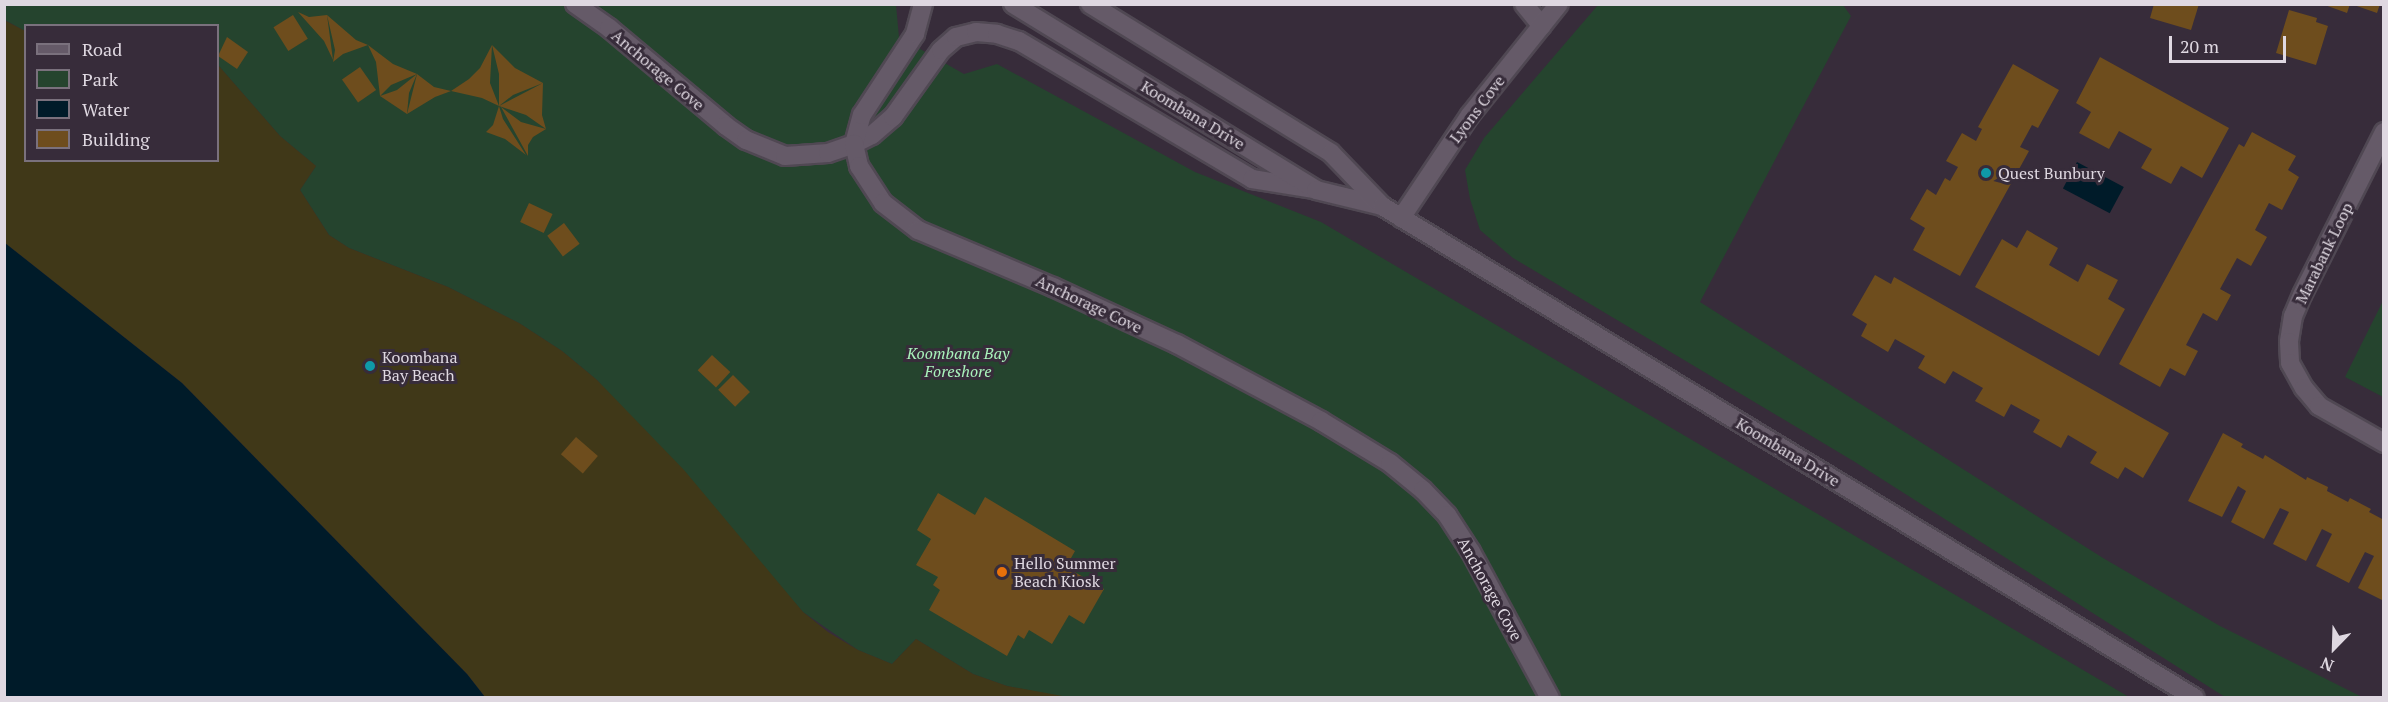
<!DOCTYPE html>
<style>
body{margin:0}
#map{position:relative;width:2388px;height:702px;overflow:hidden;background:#372c3a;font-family:"PT Serif",serif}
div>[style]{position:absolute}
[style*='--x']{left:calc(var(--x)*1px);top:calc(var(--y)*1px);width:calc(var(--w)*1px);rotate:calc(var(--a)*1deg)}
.green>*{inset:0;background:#25442e}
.sand>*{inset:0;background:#403818}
.water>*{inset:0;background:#001b29;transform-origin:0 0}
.building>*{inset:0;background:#6e4d1d;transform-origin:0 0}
.roads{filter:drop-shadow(2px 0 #504853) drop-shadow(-2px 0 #504853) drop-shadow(0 2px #504853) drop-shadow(0 -2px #504853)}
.lane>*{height:18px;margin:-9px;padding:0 9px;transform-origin:9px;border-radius:9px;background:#655a68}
.street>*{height:18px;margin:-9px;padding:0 9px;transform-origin:9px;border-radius:9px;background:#655a68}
.secondary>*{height:18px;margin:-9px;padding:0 9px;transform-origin:9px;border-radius:9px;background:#655a68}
.dots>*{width:16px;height:16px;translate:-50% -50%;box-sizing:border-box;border:3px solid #372c3a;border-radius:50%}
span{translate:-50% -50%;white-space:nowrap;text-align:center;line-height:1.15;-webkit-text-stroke:6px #372c3a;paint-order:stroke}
.street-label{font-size:16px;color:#dfd8e1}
.poi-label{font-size:16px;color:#dfd8e1}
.left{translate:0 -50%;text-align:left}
.park-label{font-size:16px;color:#a9f3bb;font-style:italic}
.frame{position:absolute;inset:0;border:6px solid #dfd8e1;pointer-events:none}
.legend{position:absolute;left:24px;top:24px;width:195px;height:138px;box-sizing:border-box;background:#372c3a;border:2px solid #7a717d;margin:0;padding:8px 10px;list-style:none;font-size:18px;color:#dfd8e1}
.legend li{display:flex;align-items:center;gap:12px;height:30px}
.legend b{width:30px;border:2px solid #7a717d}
.north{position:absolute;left:2304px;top:618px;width:60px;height:60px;-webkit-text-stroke:4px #372c3a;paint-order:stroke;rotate:203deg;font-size:16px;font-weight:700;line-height:24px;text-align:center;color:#dfd8e1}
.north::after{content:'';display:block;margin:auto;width:21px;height:27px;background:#dfd8e1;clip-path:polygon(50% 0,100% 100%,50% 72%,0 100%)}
.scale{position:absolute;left:2169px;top:36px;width:117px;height:27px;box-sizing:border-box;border:3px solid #dfd8e1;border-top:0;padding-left:8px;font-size:18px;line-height:21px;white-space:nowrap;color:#dfd8e1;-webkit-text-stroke:4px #372c3a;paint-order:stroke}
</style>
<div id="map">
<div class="green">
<div style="clip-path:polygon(4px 5px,896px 5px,899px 37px,964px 74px,997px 64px,1195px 172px,1321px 222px,2129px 697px,1068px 698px,1007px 686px,973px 674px,916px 639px,892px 664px,858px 650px,803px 612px,597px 380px,562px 351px,519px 323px,448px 287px,349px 248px,329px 235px,300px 190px,316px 166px,280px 136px,218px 65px,218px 26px,26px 26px,25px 31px,5px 20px)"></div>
<div style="clip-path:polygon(1598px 5px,1843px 5px,1851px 16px,1700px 302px,2103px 558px,2220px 626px,2362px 697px,2225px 697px,1855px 462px,1513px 258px,1480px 230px,1470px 199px,1465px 170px,1484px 138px)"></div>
<div style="clip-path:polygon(2383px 301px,2383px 397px,2345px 377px)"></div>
</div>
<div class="sand">
<div style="clip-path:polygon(4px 20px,25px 31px,26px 160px,218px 160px,218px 65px,280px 136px,316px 166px,300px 190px,329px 235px,349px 248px,448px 287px,519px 323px,562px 351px,597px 380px,684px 470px,803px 612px,828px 632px,858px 650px,892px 664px,916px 639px,973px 674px,1007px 686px,1068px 697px,485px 697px,467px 674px,182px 383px,5px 243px)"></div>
</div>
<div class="water">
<div style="left:2077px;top:162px;width:53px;height:30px;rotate:28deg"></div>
<div style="clip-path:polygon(5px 243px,182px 383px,467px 674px,485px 697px,5px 697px)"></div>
</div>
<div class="building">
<div style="clip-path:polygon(2154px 4px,2199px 4px,2191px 30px,2150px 18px)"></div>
<div style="clip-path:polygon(2322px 4px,2350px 4px,2347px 13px)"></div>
<div style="clip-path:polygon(2351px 4px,2380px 4px,2377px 13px)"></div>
<div style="clip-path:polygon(2289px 10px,2317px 18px,2316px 22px,2328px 26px,2316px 65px,2276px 53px)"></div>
<div style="clip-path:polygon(298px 12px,309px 17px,327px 15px,356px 40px,368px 45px,393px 64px,417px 74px,409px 93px,407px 114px,380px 96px,397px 90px,417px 74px,391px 85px,380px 96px,376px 62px,368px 45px,343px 54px,333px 62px,335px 50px,327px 15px,333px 60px,324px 41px)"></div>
<div style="left:293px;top:15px;width:28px;height:23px;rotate:58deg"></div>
<div style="clip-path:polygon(227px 37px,248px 52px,237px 69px,218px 56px)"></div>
<div style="clip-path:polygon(492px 45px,490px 83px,499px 106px,499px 74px,492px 45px,515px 68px,543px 83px,513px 95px,499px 106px,543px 83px,542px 115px,546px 129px,526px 115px,499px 106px,503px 119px,526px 155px,505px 139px,486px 132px,493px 125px,499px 106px,482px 98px,451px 91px,435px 97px,407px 114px,417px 74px,434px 87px,451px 91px,469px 79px,480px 68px)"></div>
<div style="clip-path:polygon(2100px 57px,2229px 128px,2202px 178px,2181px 166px,2171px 184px,2141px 168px,2152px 149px,2119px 131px,2109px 149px,2079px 133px,2091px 112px,2076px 103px)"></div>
<div style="clip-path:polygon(2013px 64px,2059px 90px,2038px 128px,2032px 125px,2020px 147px,2029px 151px,1960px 276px,1913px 250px,1925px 228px,1910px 219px,1927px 189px,1936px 195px,1945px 178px,1950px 181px,1958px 167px,1946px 161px,1962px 133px,1976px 141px,1982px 129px,1978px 127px)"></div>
<div style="left:360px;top:67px;width:28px;height:22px;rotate:55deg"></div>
<div style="clip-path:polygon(501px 107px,521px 122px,546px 129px,533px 137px,528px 145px,528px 156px)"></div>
<div style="clip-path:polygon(2252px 132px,2296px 156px,2288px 170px,2299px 177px,2282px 210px,2269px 203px,2255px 230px,2267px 237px,2251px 266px,2237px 258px,2220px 289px,2231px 295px,2217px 321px,2203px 313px,2186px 345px,2198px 351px,2185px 376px,2170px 368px,2160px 387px,2119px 364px,2239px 144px,2244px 147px)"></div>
<div style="left:529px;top:203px;width:26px;height:21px;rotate:25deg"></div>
<div style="left:564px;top:223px;width:26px;height:21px;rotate:53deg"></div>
<div style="clip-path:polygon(2027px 230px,2058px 248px,2049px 265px,2078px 282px,2087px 264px,2118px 280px,2108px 299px,2125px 309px,2099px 356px,1975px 287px,2002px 239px,2017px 248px)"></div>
<div style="clip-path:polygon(1875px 275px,1891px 284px,1894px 277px,2169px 433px,2143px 478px,2125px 467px,2118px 479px,2090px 463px,2097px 452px,2068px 435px,2061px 448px,2033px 432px,2040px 420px,2011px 404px,2004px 417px,1975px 401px,1983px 388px,1953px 371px,1945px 384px,1918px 368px,1925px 356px,1895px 339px,1888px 352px,1861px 336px,1867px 324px,1852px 315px)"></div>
<div style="left:712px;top:355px;width:25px;height:21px;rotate:43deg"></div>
<div style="left:733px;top:375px;width:24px;height:21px;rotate:45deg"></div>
<div style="clip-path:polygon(2223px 433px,2243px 444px,2241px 447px,2263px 459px,2265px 455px,2306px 480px,2307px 477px,2328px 487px,2327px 491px,2348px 502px,2350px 498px,2371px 509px,2369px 512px,2384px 520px,2384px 601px,2358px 588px,2374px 556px,2365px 552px,2349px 583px,2316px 566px,2332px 534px,2322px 529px,2306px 561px,2273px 544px,2289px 512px,2280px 508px,2264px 539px,2231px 522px,2246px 491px,2238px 486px,2222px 517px,2188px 501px)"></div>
<div style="left:576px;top:437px;width:29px;height:23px;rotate:41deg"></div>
<div style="clip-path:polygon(938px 493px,975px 515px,985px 497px,1075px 551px,1066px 567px,1104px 589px,1084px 624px,1069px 615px,1052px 644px,1029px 630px,1024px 639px,1018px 635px,1007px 656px,929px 610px,940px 590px,933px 585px,938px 577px,916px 565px,931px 539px,917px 530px)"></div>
</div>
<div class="roads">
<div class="lane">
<div style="--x:1524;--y:4;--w:28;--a:51"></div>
<div style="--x:2384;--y:132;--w:182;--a:116.7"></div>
<div style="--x:2302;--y:295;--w:23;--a:113"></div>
<div style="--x:2293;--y:316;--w:26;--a:99"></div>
<div style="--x:2289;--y:342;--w:21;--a:87"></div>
<div style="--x:2290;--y:363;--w:29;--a:61"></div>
<div style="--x:2304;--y:388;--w:23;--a:50"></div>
<div style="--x:2319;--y:406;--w:75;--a:29.6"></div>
<div style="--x:854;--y:144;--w:20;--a:-27"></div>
<div style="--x:872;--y:135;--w:28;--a:-41"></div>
<div style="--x:893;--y:117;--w:82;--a:-54.4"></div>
<div style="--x:941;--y:50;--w:20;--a:-41"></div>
<div style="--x:956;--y:37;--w:21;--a:-14"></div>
<div style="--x:976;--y:32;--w:21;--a:5"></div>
<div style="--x:997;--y:34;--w:23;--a:18"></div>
<div style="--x:1019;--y:41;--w:271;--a:30.6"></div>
<div style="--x:1252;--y:179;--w:63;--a:9.2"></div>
<div style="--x:854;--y:144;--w:30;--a:-75"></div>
<div style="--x:862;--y:115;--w:97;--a:-56.8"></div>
<div style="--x:915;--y:34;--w:31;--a:-75"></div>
</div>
<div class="street">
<div style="--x:575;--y:4;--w:42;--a:35.2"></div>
<div style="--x:609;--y:28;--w:153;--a:39.9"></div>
<div style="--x:726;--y:126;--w:24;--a:35"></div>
<div style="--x:746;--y:140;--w:42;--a:22.3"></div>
<div style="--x:785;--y:156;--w:43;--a:-4"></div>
<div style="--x:828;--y:153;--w:28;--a:-19"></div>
<div style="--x:854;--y:144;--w:23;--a:77"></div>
<div style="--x:859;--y:166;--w:44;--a:57"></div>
<div style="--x:883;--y:203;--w:44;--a:37.6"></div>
<div style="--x:918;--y:230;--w:147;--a:22.9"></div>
<div style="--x:1053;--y:287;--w:136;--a:24.7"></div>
<div style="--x:1177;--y:344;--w:163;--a:28.1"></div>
<div style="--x:1321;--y:421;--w:81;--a:31.3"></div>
<div style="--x:1390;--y:463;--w:43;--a:39.3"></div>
<div style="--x:1423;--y:490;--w:35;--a:46"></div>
<div style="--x:1447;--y:515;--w:44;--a:57"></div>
<div style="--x:1471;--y:552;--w:166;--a:61.6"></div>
<div style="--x:1401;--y:218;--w:124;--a:-56.2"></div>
<div style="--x:1470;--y:115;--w:142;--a:-51.3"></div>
</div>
<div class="secondary">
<div style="--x:1013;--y:4;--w:356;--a:31.5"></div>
<div style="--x:1316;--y:190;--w:68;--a:13.6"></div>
<div style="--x:1090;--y:4;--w:283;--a:31.7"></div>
<div style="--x:1331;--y:153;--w:74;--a:46.1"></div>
<div style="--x:1382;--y:206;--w:950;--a:31.18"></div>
</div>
</div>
<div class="dots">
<div style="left:1986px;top:173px;background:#0f9aa8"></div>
<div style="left:370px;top:366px;background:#0f9aa8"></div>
<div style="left:1002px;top:572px;background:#e8710a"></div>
</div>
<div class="street-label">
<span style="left:658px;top:70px;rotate:40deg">Anchorage Cove</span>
<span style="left:1477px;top:109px;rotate:-53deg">Lyons Cove</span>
<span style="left:1193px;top:115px;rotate:31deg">Koombana Drive</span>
<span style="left:2324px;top:253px;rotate:-64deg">Marabank Loop</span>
<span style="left:1089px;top:304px;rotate:25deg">Anchorage Cove</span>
<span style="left:1788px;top:452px;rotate:31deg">Koombana Drive</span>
<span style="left:1490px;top:589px;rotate:61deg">Anchorage Cove</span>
</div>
<div class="poi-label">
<span class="left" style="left:1998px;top:173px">Quest Bunbury</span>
<span class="left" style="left:382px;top:366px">Koombana<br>Bay Beach</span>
<span class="left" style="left:1014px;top:572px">Hello Summer<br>Beach Kiosk</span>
</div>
<div class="park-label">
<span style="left:958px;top:362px">Koombana Bay<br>Foreshore</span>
</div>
<div class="frame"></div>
<ul class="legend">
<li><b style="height:8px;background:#655a68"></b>Road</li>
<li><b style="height:16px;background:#25442e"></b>Park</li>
<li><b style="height:16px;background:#001b29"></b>Water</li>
<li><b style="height:16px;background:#6e4d1d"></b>Building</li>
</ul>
<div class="north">N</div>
<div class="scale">20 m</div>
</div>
